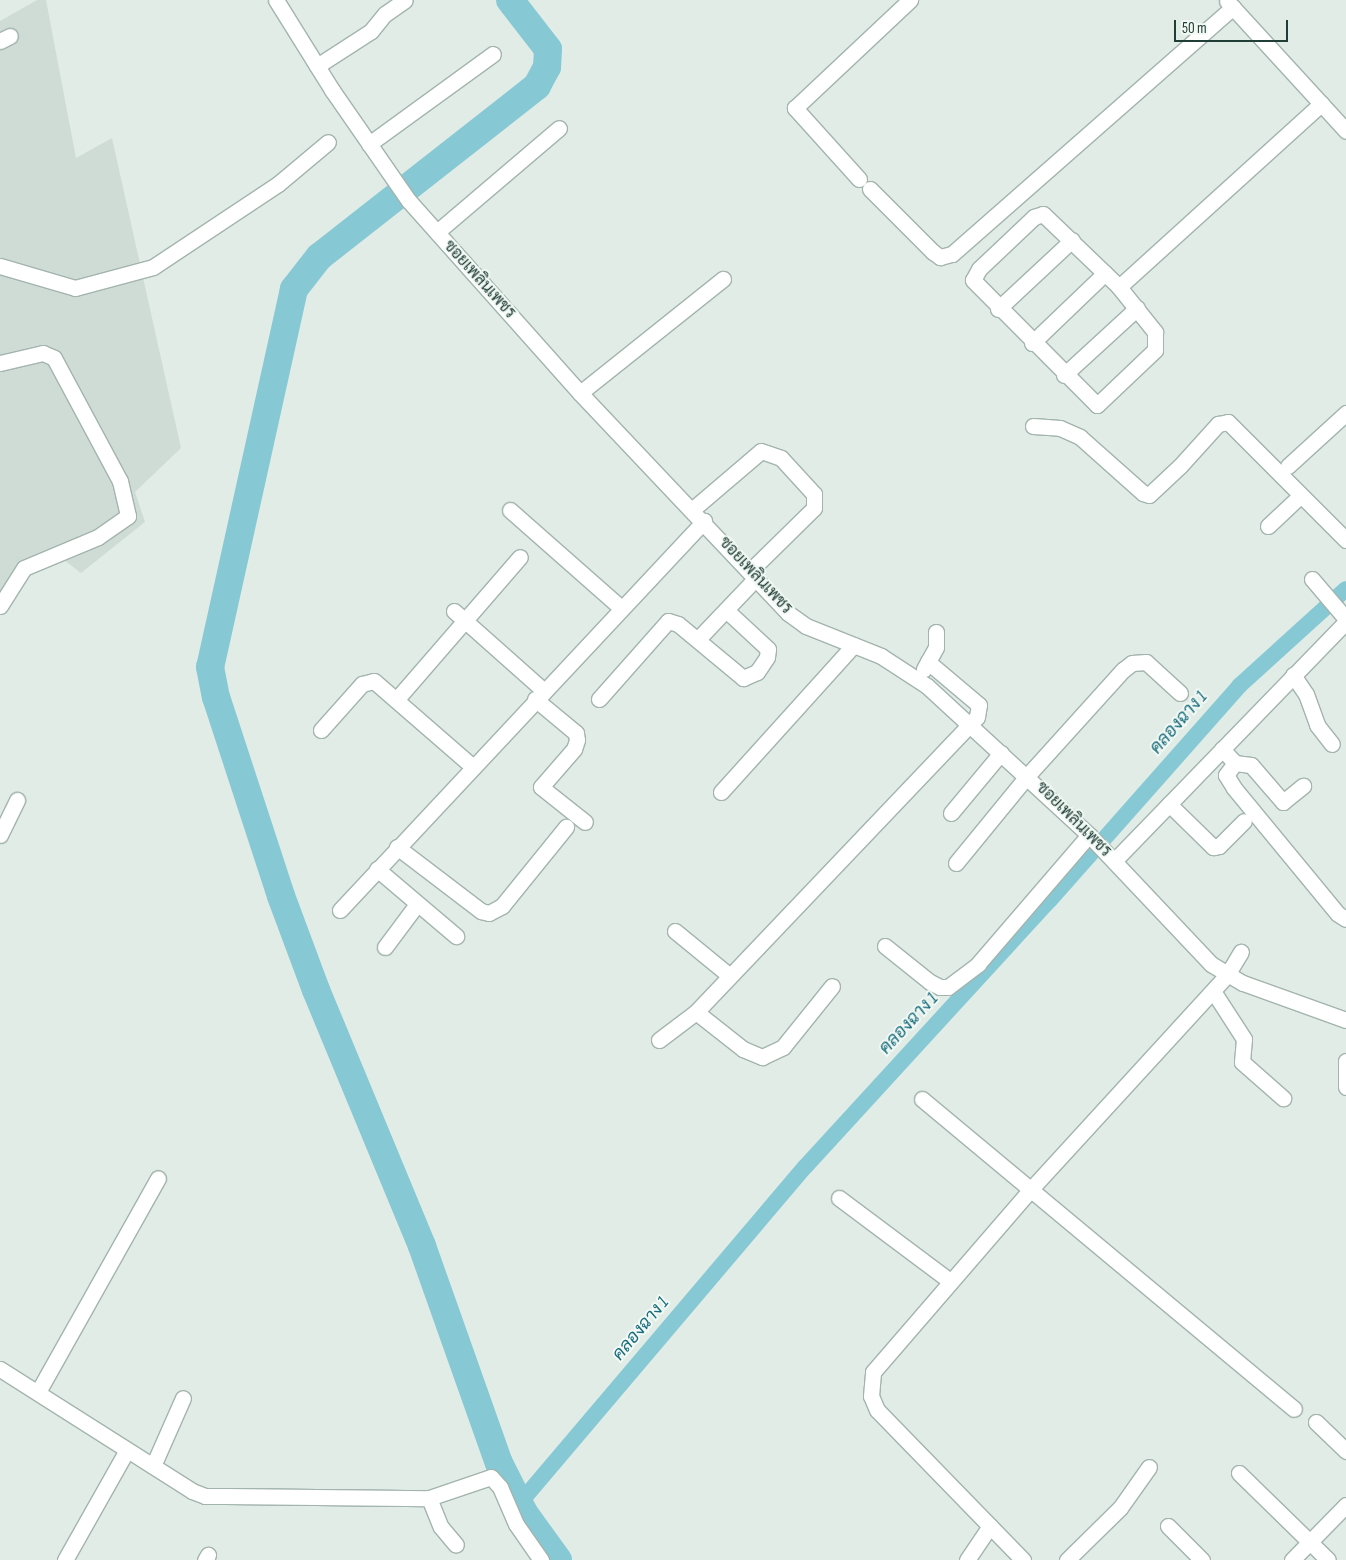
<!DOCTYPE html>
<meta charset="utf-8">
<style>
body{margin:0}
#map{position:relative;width:1346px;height:1560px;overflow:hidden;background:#e1ece7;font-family:"Sofia Sans Condensed",Sarabun,sans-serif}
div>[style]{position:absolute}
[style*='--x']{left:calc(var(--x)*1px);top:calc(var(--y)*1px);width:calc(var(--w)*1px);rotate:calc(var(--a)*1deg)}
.built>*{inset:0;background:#cfdcd6}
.canal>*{height:16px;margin:-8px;padding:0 8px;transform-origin:8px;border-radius:8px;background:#86c9d4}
.river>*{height:28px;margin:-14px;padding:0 14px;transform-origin:14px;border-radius:14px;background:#86c9d4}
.roads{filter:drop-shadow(1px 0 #a3b4ae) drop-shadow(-1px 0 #a3b4ae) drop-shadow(0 1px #a3b4ae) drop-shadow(0 -1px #a3b4ae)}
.minor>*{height:15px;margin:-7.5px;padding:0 7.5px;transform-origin:7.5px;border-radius:7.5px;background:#fff}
span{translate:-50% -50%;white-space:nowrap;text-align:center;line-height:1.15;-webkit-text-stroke:4px #f2f9f5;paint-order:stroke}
.street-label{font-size:16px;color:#203e36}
.water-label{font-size:18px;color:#186c7c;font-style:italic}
.scale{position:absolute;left:1174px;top:20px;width:114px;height:22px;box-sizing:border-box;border:2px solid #203e36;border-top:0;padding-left:6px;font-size:15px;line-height:18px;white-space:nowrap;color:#203e36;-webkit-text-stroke:4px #f2f9f5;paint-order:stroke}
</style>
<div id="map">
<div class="built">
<div style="clip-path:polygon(37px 0,46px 0,76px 158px,112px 138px,181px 448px,135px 492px,145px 522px,81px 573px,60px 557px,22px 570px,0 610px,0 21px)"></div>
</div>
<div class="canal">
<div style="--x:519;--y:1504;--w:442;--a:-49.7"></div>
<div style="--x:805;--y:1167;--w:362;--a:-47.5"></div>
<div style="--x:1050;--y:900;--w:286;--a:-48.5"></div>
<div style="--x:1239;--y:686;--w:144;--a:-42.2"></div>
</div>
<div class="river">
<div style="--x:510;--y:0;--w:62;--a:52.2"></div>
<div style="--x:548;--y:49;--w:18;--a:93"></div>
<div style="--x:547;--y:67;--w:21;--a:118"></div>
<div style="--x:537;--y:86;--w:277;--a:141.9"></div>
<div style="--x:319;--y:257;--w:41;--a:128"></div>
<div style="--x:294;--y:289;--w:387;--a:102.5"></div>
<div style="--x:210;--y:667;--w:31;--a:79"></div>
<div style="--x:216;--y:697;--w:209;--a:71.9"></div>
<div style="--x:281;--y:896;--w:100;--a:69.6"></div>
<div style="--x:316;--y:990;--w:277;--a:67.5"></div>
<div style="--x:422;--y:1246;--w:230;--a:70.5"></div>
<div style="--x:499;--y:1463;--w:56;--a:63.4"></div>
<div style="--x:524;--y:1513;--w:58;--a:54.1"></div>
</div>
<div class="roads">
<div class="minor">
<div style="--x:276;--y:0;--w:106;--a:58.1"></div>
<div style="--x:332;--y:90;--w:135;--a:55.3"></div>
<div style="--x:409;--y:201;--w:257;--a:48.3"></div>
<div style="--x:580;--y:393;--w:303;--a:46.6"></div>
<div style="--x:788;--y:613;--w:22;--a:36"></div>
<div style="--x:806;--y:626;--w:81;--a:21.8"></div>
<div style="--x:881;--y:656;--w:55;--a:33.1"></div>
<div style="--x:927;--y:686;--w:222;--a:42.6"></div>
<div style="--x:1090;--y:836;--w:176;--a:46.6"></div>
<div style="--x:1211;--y:964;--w:37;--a:31"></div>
<div style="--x:1243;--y:983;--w:109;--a:19.8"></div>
<div style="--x:1227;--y:1;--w:176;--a:47.5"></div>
<div style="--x:0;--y:41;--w:11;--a:-27"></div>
<div style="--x:317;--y:66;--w:64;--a:-32.9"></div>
<div style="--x:371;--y:31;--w:22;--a:-51"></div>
<div style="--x:385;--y:14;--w:24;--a:-35"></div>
<div style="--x:369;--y:144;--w:153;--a:-36"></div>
<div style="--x:859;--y:179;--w:96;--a:-132"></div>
<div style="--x:795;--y:108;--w:158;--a:-43.2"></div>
<div style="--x:870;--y:189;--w:89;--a:45"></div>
<div style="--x:933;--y:252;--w:9;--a:36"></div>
<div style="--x:940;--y:257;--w:12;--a:-14"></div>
<div style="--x:952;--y:254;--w:374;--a:-41.3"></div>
<div style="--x:437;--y:232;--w:160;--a:-40.4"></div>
<div style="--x:0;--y:266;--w:78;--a:16.3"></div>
<div style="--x:75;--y:288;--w:81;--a:-15.1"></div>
<div style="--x:153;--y:267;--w:150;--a:-33.6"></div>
<div style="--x:278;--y:184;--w:65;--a:-40"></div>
<div style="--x:1119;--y:287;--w:58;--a:51.3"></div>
<div style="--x:1155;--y:332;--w:18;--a:90"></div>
<div style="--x:1155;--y:350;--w:80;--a:136.5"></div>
<div style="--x:1097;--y:405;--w:176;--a:-134.8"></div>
<div style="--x:973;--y:280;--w:13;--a:-61"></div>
<div style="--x:979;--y:269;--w:76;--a:-43.4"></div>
<div style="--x:1034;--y:217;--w:9;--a:-18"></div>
<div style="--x:1043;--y:214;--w:105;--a:43.8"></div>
<div style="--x:1119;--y:287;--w:273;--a:-42.2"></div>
<div style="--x:998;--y:309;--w:101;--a:-43"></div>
<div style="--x:1032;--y:343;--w:101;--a:-43.8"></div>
<div style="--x:0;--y:363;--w:44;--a:-13.1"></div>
<div style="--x:43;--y:353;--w:12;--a:24"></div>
<div style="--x:54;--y:358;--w:140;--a:61.8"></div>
<div style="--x:120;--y:481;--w:36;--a:77"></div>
<div style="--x:128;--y:516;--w:37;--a:145"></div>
<div style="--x:98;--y:537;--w:80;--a:157.3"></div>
<div style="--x:24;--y:568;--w:45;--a:122.3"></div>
<div style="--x:1064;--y:375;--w:99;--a:-42.5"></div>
<div style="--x:580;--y:393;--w:183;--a:-38.6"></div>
<div style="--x:1033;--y:426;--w:27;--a:4"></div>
<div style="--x:1060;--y:428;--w:22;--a:24"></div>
<div style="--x:1080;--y:437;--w:84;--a:41.6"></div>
<div style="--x:1143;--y:493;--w:6;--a:18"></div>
<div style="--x:1149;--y:495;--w:42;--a:-43.1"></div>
<div style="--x:1180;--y:466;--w:57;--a:-47.9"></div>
<div style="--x:1218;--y:424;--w:10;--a:-11"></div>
<div style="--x:1228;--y:422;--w:167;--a:45"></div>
<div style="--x:1288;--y:466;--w:79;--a:-42.4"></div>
<div style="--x:693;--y:509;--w:89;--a:-40.5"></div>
<div style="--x:761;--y:451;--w:21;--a:19"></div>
<div style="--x:781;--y:458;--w:49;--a:47.5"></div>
<div style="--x:814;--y:494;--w:14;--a:90"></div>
<div style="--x:814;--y:508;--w:90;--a:135.5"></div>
<div style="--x:510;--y:510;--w:148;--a:41.4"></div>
<div style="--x:1268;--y:526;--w:44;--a:-43.2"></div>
<div style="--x:1312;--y:579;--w:52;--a:49.6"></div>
<div style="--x:454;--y:611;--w:119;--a:41.6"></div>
<div style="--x:698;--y:639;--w:84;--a:-46.4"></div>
<div style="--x:924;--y:669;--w:25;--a:-61"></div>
<div style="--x:936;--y:647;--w:15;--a:-90"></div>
<div style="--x:1293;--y:675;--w:23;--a:56"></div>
<div style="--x:1306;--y:694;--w:33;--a:70"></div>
<div style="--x:1317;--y:725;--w:24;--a:52"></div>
<div style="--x:535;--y:699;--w:53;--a:39.7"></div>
<div style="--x:576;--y:733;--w:7;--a:82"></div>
<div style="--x:577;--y:740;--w:9;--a:108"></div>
<div style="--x:574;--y:749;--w:50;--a:131"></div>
<div style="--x:541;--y:787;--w:56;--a:38.5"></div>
<div style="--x:599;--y:699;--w:104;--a:-48.5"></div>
<div style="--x:668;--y:621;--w:10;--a:17"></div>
<div style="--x:678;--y:624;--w:85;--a:39.7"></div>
<div style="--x:743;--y:678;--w:15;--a:-23"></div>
<div style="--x:757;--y:672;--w:18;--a:-56"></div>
<div style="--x:767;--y:657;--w:8;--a:-83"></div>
<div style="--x:768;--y:649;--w:57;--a:-137.1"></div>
<div style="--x:396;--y:700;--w:189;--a:-49.1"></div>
<div style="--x:321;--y:730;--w:62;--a:-48.3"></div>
<div style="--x:362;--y:684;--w:12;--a:-14"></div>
<div style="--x:374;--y:681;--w:131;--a:41"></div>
<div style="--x:1222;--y:749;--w:19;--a:47"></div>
<div style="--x:1235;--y:763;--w:15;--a:127"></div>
<div style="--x:1226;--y:775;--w:15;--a:58"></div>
<div style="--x:1234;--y:788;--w:163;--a:50.5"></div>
<div style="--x:1338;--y:914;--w:9;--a:32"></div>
<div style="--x:1235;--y:763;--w:16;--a:7"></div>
<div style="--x:1251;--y:765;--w:49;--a:49.1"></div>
<div style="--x:1283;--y:802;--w:26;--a:-39"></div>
<div style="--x:721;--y:792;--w:198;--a:-47.9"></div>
<div style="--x:1169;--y:804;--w:62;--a:44.3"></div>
<div style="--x:1213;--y:847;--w:6;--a:-9"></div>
<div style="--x:1219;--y:846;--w:35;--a:-45"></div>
<div style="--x:951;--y:813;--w:78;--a:-50.2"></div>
<div style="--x:0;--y:835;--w:39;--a:-64"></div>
<div style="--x:397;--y:847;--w:106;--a:37.3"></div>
<div style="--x:481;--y:911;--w:8;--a:14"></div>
<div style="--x:489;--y:913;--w:15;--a:-28"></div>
<div style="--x:502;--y:906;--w:102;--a:-51"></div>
<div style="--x:1114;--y:861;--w:333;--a:-45.9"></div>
<div style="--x:956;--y:863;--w:114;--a:-50.7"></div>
<div style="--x:1028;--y:775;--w:142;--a:-47.9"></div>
<div style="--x:1123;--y:670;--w:11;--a:-38"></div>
<div style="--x:1132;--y:663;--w:14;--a:-4"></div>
<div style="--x:1146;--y:662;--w:46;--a:42.4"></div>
<div style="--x:377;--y:869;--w:104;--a:40.3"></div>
<div style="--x:340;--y:910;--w:533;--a:-46.9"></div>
<div style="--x:675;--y:931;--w:71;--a:39.3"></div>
<div style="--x:885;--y:946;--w:58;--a:38.7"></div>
<div style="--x:930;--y:982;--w:11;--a:27"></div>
<div style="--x:940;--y:987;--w:8;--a:0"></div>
<div style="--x:948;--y:987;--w:38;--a:-37"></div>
<div style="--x:978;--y:964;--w:170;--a:-49.3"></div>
<div style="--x:385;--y:947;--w:54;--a:-53.3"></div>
<div style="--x:1213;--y:991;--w:57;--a:57.1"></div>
<div style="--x:1244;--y:1039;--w:23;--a:95"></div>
<div style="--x:1242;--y:1062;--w:55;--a:41.3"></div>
<div style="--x:696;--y:1012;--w:60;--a:38.2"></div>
<div style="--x:743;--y:1049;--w:21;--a:23"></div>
<div style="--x:762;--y:1057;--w:23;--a:-25"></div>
<div style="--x:783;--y:1047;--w:78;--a:-51.2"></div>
<div style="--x:659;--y:1040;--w:46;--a:-37.1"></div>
<div style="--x:696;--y:1012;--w:407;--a:-46.4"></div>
<div style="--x:977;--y:717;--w:12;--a:-81"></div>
<div style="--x:979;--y:705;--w:67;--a:-139.9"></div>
<div style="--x:1346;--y:1061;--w:26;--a:90"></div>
<div style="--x:922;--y:1099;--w:484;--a:39.8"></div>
<div style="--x:839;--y:1198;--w:139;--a:36.8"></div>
<div style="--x:0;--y:1369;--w:227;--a:32.4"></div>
<div style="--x:192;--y:1491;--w:14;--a:21"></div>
<div style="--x:205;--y:1496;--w:21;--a:0"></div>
<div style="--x:226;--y:1496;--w:203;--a:0.6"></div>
<div style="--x:429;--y:1498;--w:31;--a:68"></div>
<div style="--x:441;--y:1527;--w:23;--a:50"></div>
<div style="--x:38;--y:1392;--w:245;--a:-60.7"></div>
<div style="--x:1316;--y:1422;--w:42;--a:44"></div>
<div style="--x:153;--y:1466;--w:74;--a:-66.2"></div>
<div style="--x:1239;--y:1473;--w:124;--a:44.3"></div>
<div style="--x:429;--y:1498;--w:65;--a:-18.7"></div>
<div style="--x:491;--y:1477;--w:13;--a:48"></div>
<div style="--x:500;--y:1487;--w:40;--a:66.6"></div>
<div style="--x:516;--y:1524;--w:44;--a:55.2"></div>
<div style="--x:1168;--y:1526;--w:48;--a:45"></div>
<div style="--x:65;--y:1560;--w:126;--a:-60.6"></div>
<div style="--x:205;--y:1560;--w:6;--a:-59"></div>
<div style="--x:967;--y:1560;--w:41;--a:-55.9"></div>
<div style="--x:1023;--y:1560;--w:209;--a:-134.2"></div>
<div style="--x:877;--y:1410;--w:15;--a:-113"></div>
<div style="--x:871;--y:1396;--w:24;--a:-85"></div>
<div style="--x:873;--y:1372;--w:242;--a:-49.2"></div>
<div style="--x:1031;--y:1189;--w:290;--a:-47.5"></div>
<div style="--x:1227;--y:975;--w:27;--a:-59"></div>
<div style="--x:1067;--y:1560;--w:74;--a:-44.5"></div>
<div style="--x:1120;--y:1508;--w:50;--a:-54.7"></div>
<div style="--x:1292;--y:1560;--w:77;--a:-45.5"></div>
</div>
</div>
<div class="street-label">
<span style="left:479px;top:280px;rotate:48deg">ซอยเพลินเพชร</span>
<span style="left:755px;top:576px;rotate:47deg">ซอยเพลินเพชร</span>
<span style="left:1073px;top:820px;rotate:45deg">ซอยเพลินเพชร</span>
</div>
<div class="water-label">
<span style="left:1179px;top:723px;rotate:-49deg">คลองฉาง 1</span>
<span style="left:909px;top:1024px;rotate:-47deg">คลองฉาง 1</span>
<span style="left:641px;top:1329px;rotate:-50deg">คลองฉาง 1</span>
</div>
<div class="scale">50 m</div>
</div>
